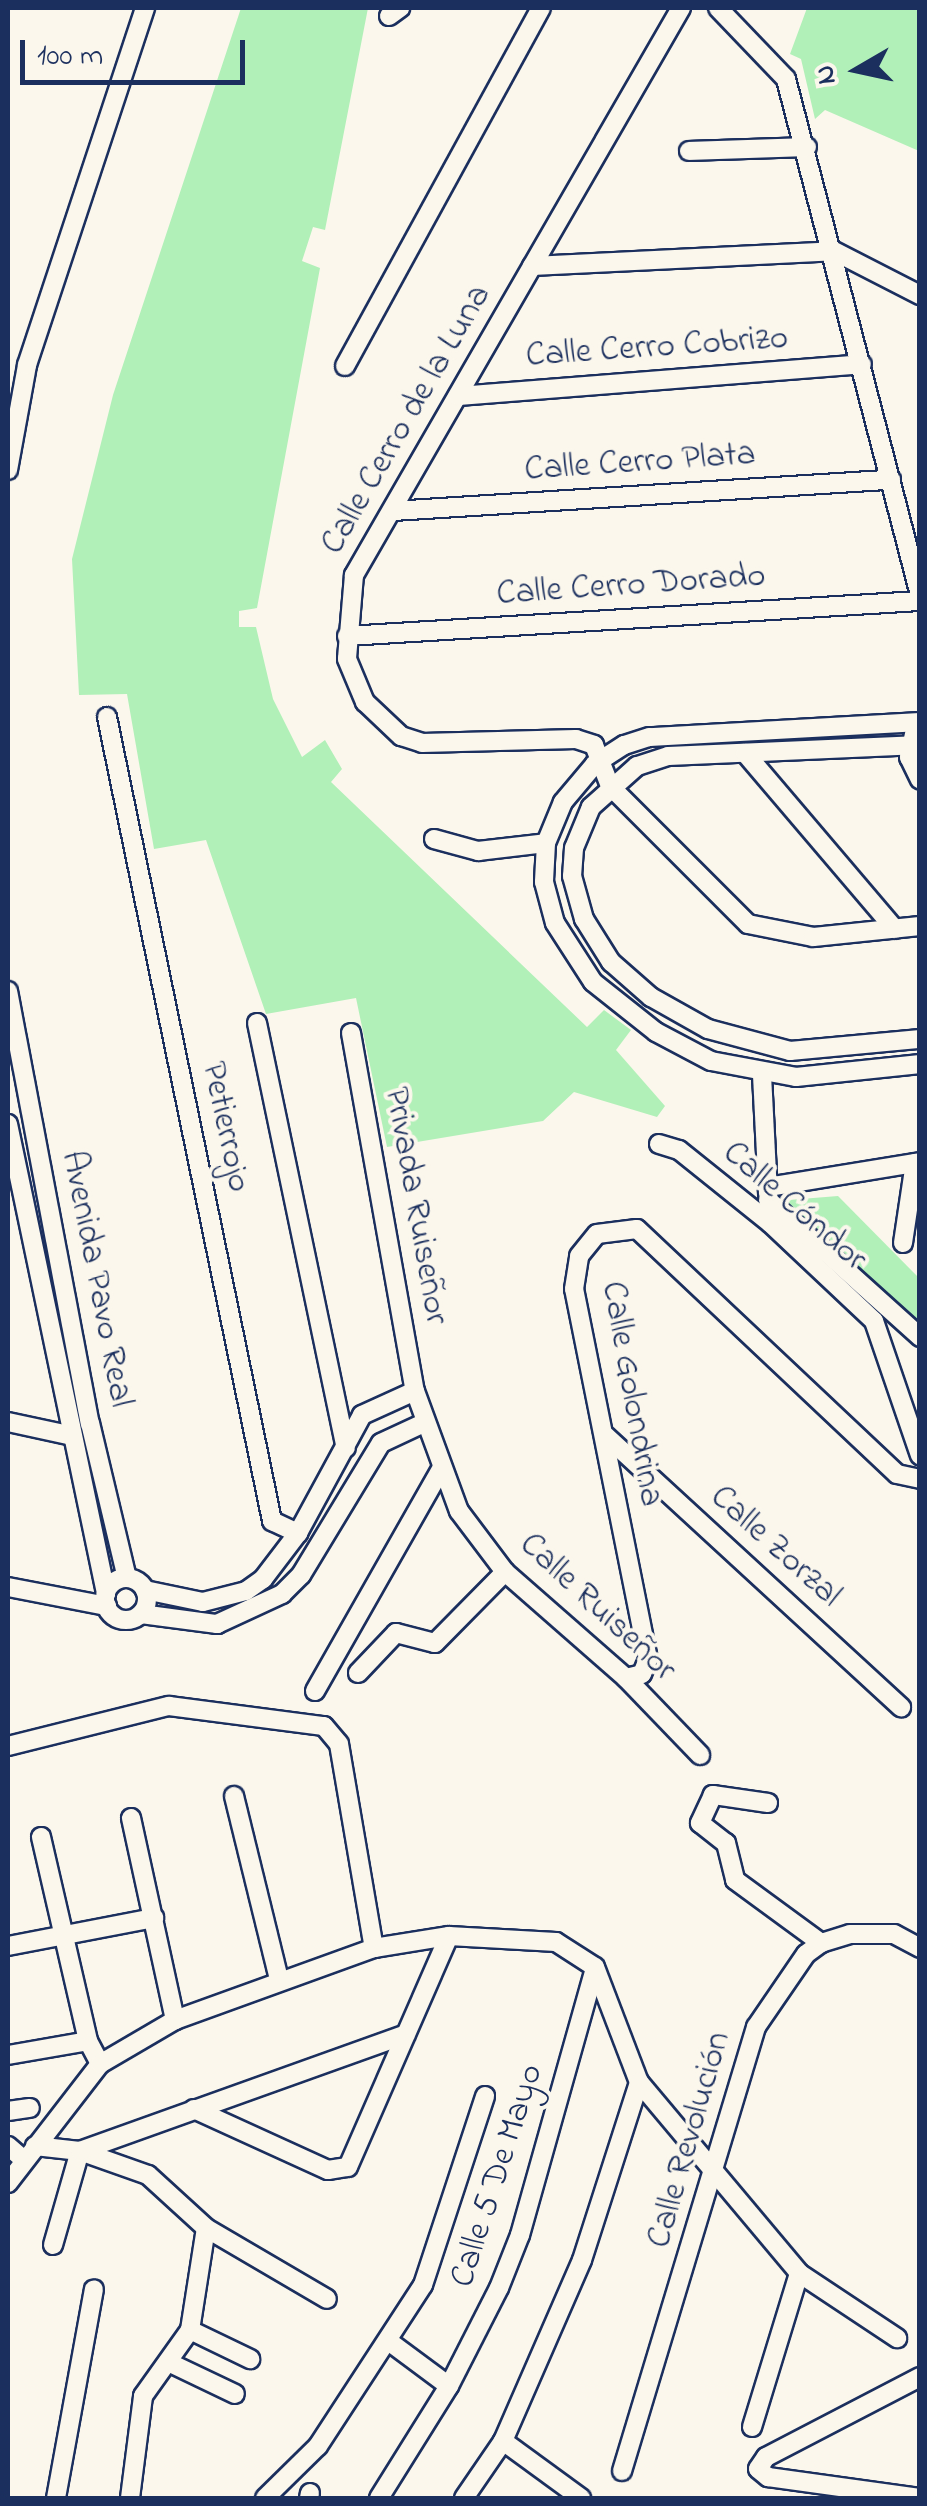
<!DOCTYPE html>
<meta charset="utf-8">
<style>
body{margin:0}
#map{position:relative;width:927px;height:2506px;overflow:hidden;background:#fbf7ec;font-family:"Indie Flower",sans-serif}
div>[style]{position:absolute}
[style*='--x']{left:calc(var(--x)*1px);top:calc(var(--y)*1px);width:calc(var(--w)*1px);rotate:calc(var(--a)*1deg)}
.green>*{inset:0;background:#b1f0b8}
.roads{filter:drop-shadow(2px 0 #1b2f5e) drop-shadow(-2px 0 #1b2f5e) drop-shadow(0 2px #1b2f5e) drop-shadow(0 -2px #1b2f5e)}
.minor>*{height:18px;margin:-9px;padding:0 9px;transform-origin:9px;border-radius:9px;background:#fbf7ec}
.minor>.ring{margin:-9px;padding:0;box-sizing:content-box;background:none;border:18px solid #fbf7ec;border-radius:50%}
span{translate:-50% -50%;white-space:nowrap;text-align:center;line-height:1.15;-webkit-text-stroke:8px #fbf7ec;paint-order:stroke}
.street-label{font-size:35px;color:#1b2f5e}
.frame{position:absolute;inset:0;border:10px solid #1b2f5e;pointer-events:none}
.north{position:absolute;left:807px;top:20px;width:100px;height:100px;-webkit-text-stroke:8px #fbf7ec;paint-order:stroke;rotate:261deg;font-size:28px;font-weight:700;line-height:40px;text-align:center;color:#1b2f5e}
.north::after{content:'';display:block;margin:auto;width:35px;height:45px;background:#1b2f5e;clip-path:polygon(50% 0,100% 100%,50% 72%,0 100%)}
.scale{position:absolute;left:20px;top:40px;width:225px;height:45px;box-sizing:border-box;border:5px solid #1b2f5e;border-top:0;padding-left:12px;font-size:30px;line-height:35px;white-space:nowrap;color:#1b2f5e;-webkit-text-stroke:8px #fbf7ec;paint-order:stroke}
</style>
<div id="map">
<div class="green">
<div style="clip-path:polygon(241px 8px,368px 8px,325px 230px,313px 227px,302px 261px,320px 268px,257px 608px,239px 611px,239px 627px,256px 627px,273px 699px,302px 757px,325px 740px,342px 769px,331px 782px,587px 1027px,604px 1010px,631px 1030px,616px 1050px,665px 1106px,657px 1117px,574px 1092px,543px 1121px,387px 1147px,356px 998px,266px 1014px,206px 840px,154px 849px,127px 694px,79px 695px,72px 559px,113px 395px)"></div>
<div style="clip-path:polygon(807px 8px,919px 8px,919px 151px,825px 110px,815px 119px,801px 59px,790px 54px)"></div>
<div style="clip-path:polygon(838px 1196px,919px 1278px,919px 1334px,776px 1201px)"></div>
</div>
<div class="roads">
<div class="minor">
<div style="--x:681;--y:8;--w:655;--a:119.97"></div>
<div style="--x:354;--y:575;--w:84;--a:94.8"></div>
<div style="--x:347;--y:659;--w:47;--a:67.3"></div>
<div style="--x:365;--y:702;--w:50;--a:43.4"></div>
<div style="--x:401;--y:736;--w:22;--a:18"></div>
<div style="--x:422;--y:743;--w:154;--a:-1.5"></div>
<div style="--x:576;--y:739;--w:19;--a:18"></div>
<div style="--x:594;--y:745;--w:44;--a:68.7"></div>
<div style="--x:610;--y:786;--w:195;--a:45"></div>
<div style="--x:748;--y:924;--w:66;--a:11.3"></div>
<div style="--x:813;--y:937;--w:108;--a:-5.9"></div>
<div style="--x:718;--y:8;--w:98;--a:46.2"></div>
<div style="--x:786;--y:79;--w:533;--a:75.44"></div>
<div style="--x:389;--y:16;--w:14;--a:-36"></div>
<div style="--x:689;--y:151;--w:118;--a:-1.9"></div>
<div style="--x:532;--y:266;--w:302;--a:-2.8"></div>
<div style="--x:834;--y:251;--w:97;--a:27.1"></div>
<div style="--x:345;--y:366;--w:408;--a:-61.3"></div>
<div style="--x:458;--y:396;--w:405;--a:-4.5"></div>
<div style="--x:8;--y:470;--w:107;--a:-79.7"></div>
<div style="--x:27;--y:365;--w:376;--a:-71.7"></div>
<div style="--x:393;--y:511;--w:499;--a:-3.6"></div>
<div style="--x:347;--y:636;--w:574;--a:-3.5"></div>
<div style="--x:107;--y:717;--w:821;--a:78.4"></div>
<div style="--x:272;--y:1521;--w:29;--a:25"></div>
<div style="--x:920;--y:722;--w:271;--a:176.8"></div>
<div style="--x:649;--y:737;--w:26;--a:162"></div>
<div style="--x:624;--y:745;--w:35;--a:147"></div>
<div style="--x:595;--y:764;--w:50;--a:130.1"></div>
<div style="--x:563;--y:802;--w:44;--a:112.5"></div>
<div style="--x:546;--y:843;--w:39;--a:93"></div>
<div style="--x:544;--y:882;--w:42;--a:75"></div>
<div style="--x:555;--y:923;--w:70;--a:57.2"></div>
<div style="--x:593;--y:982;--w:80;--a:38.4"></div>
<div style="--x:656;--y:1032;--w:62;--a:27.8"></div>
<div style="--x:711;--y:1061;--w:86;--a:10.7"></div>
<div style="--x:796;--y:1077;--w:125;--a:-6"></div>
<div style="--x:914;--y:734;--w:24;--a:102"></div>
<div style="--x:909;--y:757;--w:25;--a:64"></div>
<div style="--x:920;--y:745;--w:252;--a:177.5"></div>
<div style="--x:668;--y:756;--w:33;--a:162"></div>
<div style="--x:637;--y:766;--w:62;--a:138.3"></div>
<div style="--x:591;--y:807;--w:44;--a:112.5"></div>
<div style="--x:574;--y:848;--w:28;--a:94"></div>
<div style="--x:572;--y:876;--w:45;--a:74.4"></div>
<div style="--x:584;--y:919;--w:51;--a:57.9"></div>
<div style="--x:611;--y:962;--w:53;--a:41.2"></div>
<div style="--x:651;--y:997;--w:65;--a:29.3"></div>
<div style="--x:708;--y:1029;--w:85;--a:15"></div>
<div style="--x:790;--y:1051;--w:131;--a:-5.3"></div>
<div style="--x:745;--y:753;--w:231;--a:49.6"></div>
<div style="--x:434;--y:839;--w:46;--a:15.3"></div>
<div style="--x:478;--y:851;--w:68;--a:-6.7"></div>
<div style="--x:8;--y:991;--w:440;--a:79.3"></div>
<div style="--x:90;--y:1423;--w:159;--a:76.6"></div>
<div style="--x:257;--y:1023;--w:434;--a:78.2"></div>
<div style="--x:351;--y:1033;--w:364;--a:79.9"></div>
<div style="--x:415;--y:1391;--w:128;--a:69.9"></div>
<div style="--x:459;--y:1511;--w:76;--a:53"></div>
<div style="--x:505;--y:1572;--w:161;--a:41.2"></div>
<div style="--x:626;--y:1678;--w:107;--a:46.1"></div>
<div style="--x:762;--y:1075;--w:119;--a:87.1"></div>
<div style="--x:8;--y:1124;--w:480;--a:78.2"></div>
<div style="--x:659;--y:1144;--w:21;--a:17"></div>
<div style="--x:679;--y:1150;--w:117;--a:38.7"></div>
<div style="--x:770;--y:1223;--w:143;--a:43.3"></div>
<div style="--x:874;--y:1321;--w:142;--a:71.1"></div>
<div style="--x:768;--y:1187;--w:154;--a:-9.3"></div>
<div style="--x:768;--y:1200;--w:205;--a:42"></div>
<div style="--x:903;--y:1243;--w:81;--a:-81.5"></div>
<div style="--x:8;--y:1422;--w:61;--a:12.2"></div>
<div style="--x:606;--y:1436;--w:401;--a:42.6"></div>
<div class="ring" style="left:105px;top:1578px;width:24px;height:24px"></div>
<div style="--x:8;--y:1587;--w:101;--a:10.9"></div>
<div style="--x:145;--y:1590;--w:59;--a:11.7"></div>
<div style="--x:203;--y:1602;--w:44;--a:-14.3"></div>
<div style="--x:246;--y:1591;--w:21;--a:-35"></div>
<div style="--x:263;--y:1579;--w:58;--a:-52.7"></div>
<div style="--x:298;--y:1533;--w:134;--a:-61.5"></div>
<div style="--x:362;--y:1415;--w:58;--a:-24.4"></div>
<div style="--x:141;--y:1614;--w:77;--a:7.5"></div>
<div style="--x:217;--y:1624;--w:72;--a:-24.8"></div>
<div style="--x:282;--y:1594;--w:27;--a:-45"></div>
<div style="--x:301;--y:1575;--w:154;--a:-58.8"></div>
<div style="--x:381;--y:1443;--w:47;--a:-24.9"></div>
<div style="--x:358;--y:1673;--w:55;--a:-46.5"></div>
<div style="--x:396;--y:1633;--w:40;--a:14.4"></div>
<div style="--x:435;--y:1643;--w:100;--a:-45.4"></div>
<div style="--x:626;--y:1678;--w:16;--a:-14"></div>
<div style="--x:642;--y:1674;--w:16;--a:-68"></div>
<div style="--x:648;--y:1659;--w:377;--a:-101.3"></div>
<div style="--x:574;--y:1289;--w:33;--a:-81"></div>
<div style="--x:579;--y:1256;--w:28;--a:-51"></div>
<div style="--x:597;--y:1234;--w:40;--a:-7.1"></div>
<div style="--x:637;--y:1229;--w:357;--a:43.3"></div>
<div style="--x:897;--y:1474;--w:24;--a:12"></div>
<div style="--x:315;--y:1691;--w:255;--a:-60.4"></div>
<div style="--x:8;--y:1746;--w:166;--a:-14"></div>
<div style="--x:169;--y:1706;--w:156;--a:7.4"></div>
<div style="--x:324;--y:1726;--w:23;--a:50"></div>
<div style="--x:339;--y:1744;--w:207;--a:80.3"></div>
<div style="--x:234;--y:1796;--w:188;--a:76.2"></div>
<div style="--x:768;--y:1803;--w:56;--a:-171.7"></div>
<div style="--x:713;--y:1795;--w:31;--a:115"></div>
<div style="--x:700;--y:1823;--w:33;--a:38"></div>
<div style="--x:726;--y:1843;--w:38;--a:76"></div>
<div style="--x:735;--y:1880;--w:107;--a:36.2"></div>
<div style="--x:131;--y:1818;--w:207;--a:77.7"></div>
<div style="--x:41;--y:1837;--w:209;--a:77"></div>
<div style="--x:88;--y:2041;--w:26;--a:62"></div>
<div style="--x:8;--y:1946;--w:149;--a:-10.9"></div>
<div style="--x:8;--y:2055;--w:81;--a:-9.9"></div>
<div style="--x:194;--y:2109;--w:147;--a:24.5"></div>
<div style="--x:328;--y:2170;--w:20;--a:-9"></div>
<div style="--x:348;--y:2167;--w:252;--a:-66.4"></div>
<div style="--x:8;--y:2111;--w:22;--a:-8"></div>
<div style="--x:8;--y:2146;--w:21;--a:41"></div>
<div style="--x:35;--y:2146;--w:45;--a:6.3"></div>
<div style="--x:80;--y:2151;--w:72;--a:19.4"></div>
<div style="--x:148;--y:2175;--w:79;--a:42.4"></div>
<div style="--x:206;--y:2228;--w:140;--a:30.4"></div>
<div style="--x:8;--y:2183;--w:150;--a:-52.3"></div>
<div style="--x:100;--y:2064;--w:87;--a:-30.4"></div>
<div style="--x:175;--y:2020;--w:212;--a:-19.9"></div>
<div style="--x:374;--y:1948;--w:76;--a:-9.1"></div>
<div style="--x:449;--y:1936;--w:107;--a:3.2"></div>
<div style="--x:556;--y:1942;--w:46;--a:32.7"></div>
<div style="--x:595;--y:1967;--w:123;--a:69.1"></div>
<div style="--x:639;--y:2082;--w:249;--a:50"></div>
<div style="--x:799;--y:2273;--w:118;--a:33.6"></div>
<div style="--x:53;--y:2245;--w:98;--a:-74"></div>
<div style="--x:80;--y:2151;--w:346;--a:-19.7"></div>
<div style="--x:190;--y:2330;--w:67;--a:25.8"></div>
<div style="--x:391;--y:2343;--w:72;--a:36.6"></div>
<div style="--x:168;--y:2362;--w:74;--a:25.5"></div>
<div style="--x:920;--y:2377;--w:174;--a:152.5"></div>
<div style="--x:766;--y:2457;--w:14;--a:124"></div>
<div style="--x:758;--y:2469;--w:13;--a:39"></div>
<div style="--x:768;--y:2477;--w:153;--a:7.9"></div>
<div style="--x:752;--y:2427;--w:161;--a:-73"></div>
<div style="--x:503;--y:2441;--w:97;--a:36.2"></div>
<div style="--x:622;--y:2471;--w:464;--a:-73.2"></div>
<div style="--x:756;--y:2027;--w:88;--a:-55.6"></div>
<div style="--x:806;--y:1954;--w:19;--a:-36"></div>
<div style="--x:821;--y:1943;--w:30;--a:-17"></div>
<div style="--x:850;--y:1934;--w:44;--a:0"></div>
<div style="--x:894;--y:1934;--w:30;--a:28"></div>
<div style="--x:56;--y:2498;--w:212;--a:-79.7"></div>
<div style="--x:130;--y:2498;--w:103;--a:-82.7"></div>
<div style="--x:143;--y:2396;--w:81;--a:-54.5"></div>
<div style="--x:190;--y:2330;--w:103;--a:-81.1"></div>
<div style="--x:265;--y:2498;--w:74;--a:-44.5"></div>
<div style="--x:318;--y:2446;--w:192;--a:-56.9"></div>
<div style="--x:423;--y:2285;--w:199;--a:-71.8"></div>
<div style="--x:309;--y:2498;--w:5;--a:-79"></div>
<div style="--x:379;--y:2498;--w:132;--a:-58"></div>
<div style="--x:449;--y:2386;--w:110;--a:-63"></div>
<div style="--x:499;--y:2288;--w:57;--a:-68.4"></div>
<div style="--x:520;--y:2235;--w:277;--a:-74.3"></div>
<div style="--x:464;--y:2498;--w:69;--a:-55.6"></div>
<div style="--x:503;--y:2441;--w:197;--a:-66.4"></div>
<div style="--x:582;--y:2260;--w:187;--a:-72.2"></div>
</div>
</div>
<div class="street-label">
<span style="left:657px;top:348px;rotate:-4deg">Calle Cerro Cobrizo</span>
<span style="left:407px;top:420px;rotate:-60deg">Calle Cerro de la Luna</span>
<span style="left:640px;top:463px;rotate:-4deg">Calle Cerro Plata</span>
<span style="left:631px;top:586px;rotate:-4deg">Calle Cerro Dorado</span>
<span style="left:225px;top:1127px;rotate:78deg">Petierrojo</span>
<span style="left:415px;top:1206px;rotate:80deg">Privada Ruiseñor</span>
<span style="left:794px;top:1207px;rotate:41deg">Calle Cóndor</span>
<span style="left:96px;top:1279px;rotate:79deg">Avenida Pavo Real</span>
<span style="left:631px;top:1394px;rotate:80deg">Calle Golondrina</span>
<span style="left:775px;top:1547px;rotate:42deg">Calle Zorzal</span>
<span style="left:597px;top:1608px;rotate:43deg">Calle Ruiseñor</span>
<span style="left:690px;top:2140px;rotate:-74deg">Calle Revolución</span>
<span style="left:498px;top:2176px;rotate:-72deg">Calle 5 De Mayo</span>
</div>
<div class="frame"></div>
<div class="north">N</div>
<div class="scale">100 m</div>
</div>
